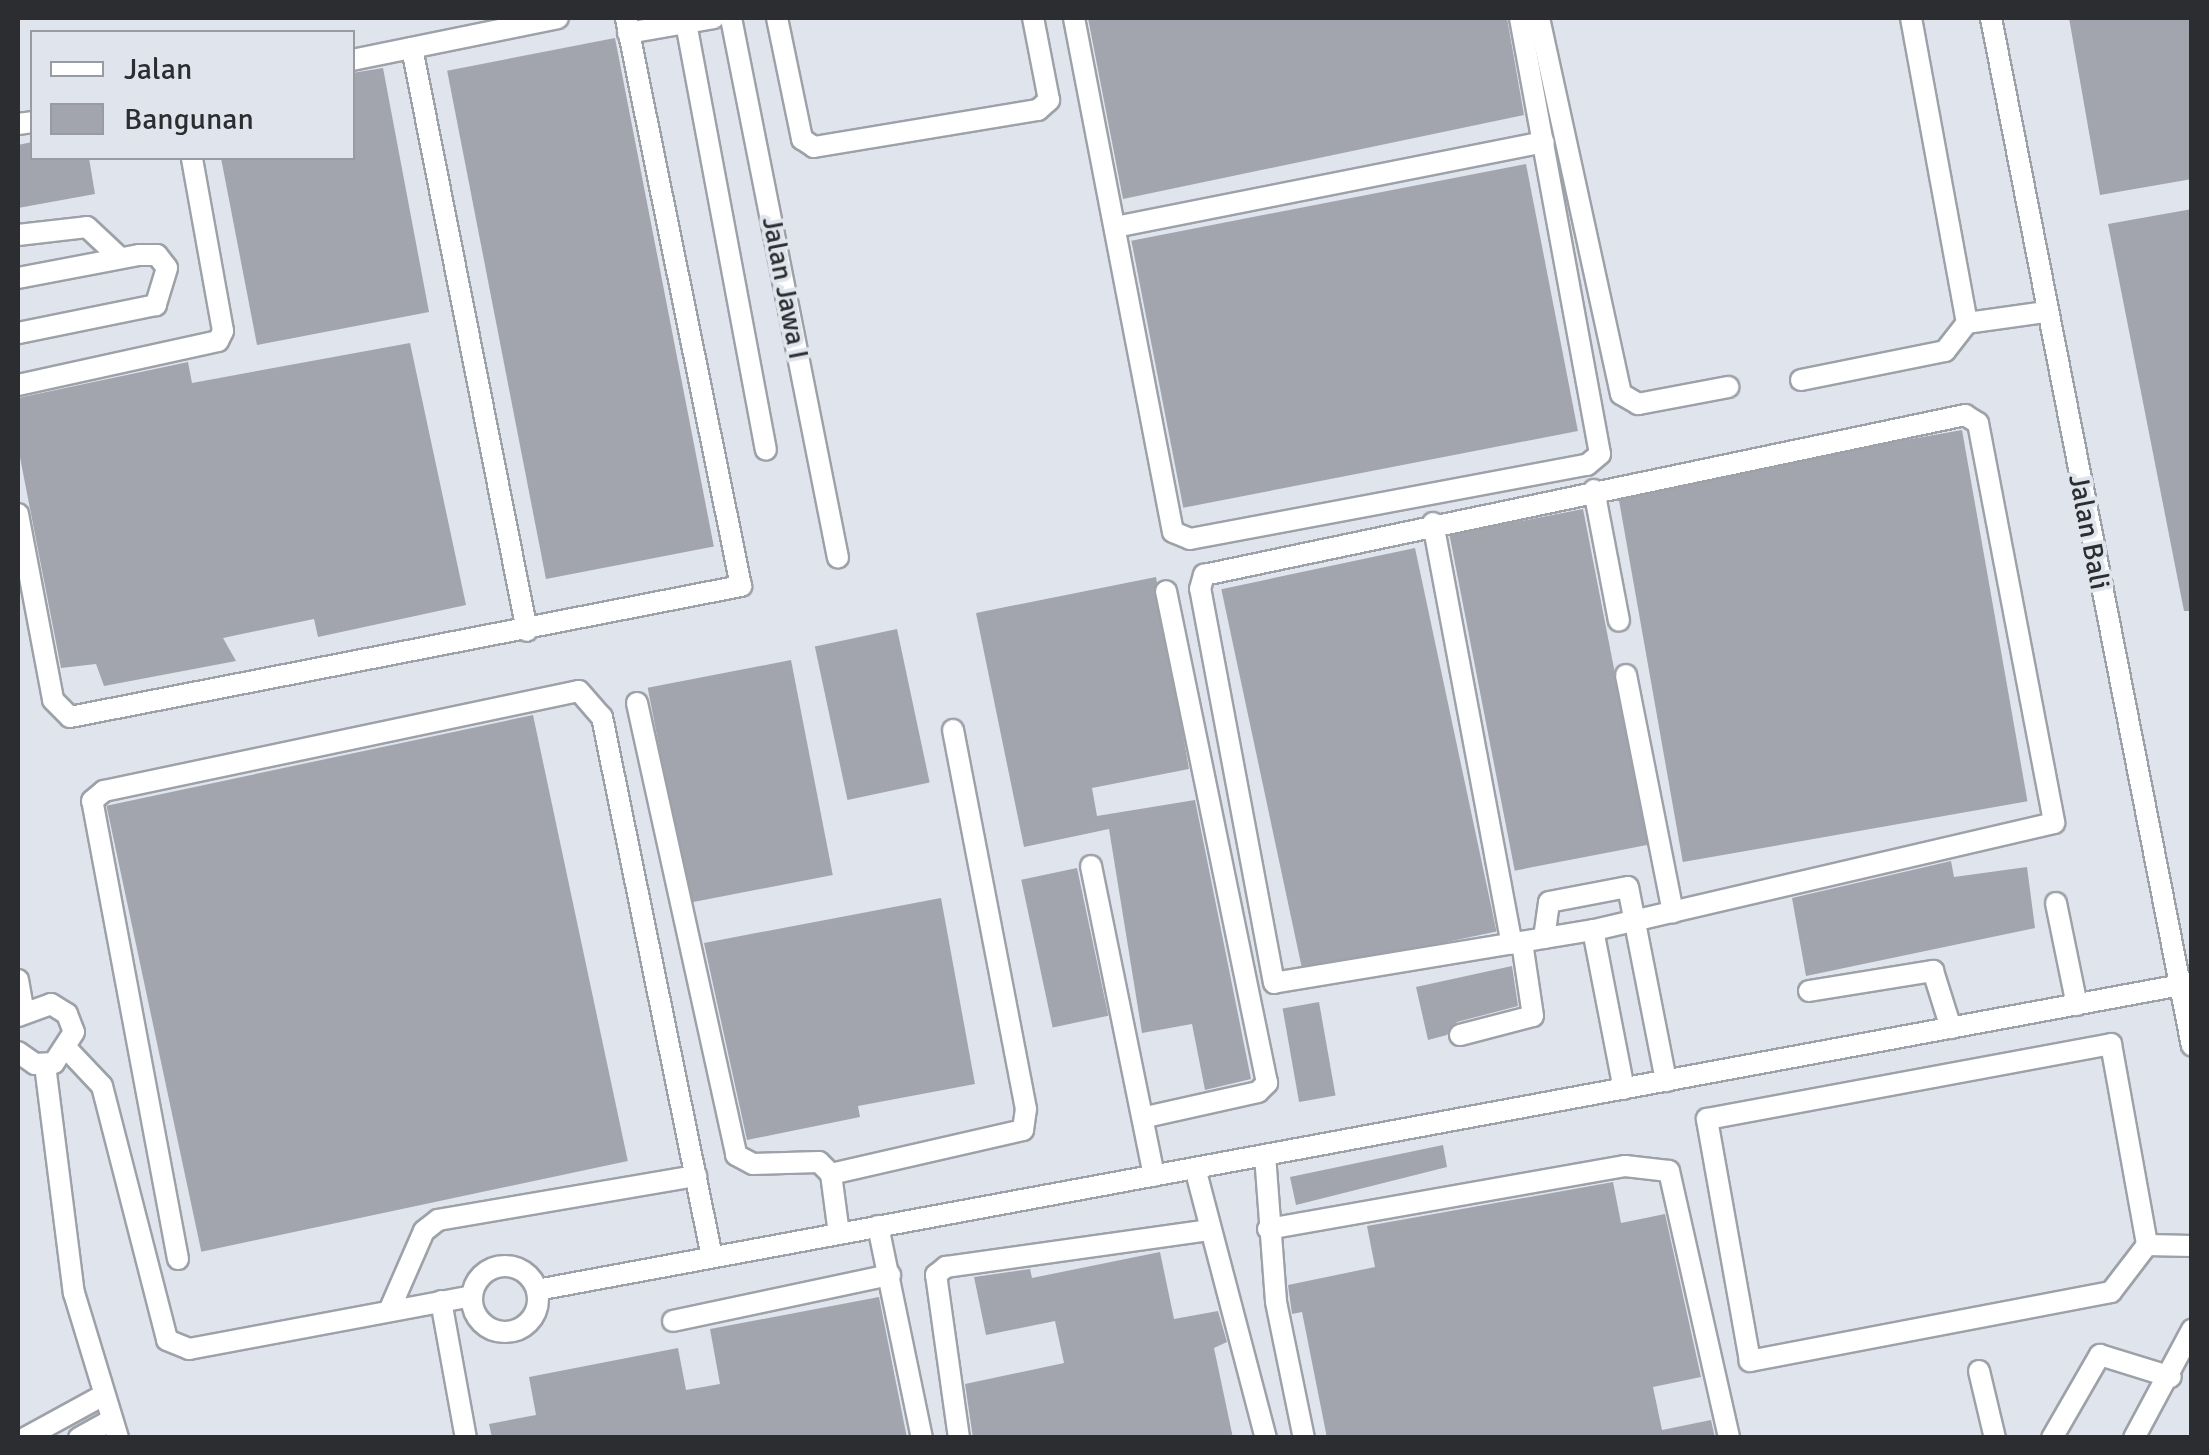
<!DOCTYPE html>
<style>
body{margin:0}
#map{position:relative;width:2209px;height:1455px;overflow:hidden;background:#e0e4ec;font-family:Signika,sans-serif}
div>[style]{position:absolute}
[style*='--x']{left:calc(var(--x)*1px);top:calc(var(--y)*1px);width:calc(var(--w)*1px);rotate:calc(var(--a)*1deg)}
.building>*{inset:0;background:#a2a5ad;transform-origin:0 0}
.roads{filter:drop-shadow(2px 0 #9da1a8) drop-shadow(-2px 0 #9da1a8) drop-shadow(0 2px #9da1a8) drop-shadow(0 -2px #9da1a8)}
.minor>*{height:20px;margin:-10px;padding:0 10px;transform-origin:10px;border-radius:10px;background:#fff}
.minor>.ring{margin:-10px;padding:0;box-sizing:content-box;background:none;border:20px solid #fff;border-radius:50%}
span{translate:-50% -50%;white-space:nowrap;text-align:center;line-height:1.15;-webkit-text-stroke:8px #e0e4ec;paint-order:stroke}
.street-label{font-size:28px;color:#2c2d30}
.frame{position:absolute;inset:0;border:20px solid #2c2d30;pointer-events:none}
.legend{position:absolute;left:30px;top:30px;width:325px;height:130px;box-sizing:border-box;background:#e0e4ec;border:2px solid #989ba1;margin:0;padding:12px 18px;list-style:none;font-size:30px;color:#2c2d30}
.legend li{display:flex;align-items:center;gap:20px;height:50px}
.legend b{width:50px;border:2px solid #989ba1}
</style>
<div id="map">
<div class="building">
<div style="clip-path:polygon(1088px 18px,1507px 18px,1524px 115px,1123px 199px)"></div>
<div style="clip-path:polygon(2069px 18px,2192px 18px,2192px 179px,2100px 195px)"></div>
<div style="left:615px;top:38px;width:518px;height:171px;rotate:79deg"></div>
<div style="clip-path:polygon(383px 68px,429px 312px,257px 345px,221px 158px,352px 158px,352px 73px)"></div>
<div style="clip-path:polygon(32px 142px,32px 158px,89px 158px,95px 194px,18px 208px,18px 145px)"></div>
<div style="left:1526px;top:164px;width:272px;height:402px;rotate:79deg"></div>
<div style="clip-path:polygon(2192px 209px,2192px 611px,2184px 611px,2108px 224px)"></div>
<div style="clip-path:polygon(410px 343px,466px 605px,318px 637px,314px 619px,223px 638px,236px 661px,104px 686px,96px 664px,61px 668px,18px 447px,18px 398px,188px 362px,192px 383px)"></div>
<div style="left:1962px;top:430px;width:377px;height:350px;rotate:80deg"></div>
<div style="left:1583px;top:509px;width:342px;height:136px;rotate:79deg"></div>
<div style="left:1415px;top:548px;width:392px;height:198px;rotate:78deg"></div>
<div style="clip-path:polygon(1156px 577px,1189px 769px,1092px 788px,1097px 816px,1195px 800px,1251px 1079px,1205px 1090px,1192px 1024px,1142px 1033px,1109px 829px,1024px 847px,976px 613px)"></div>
<div style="left:897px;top:629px;width:157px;height:84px;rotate:78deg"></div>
<div style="left:791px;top:660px;width:219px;height:146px;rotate:79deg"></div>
<div style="left:533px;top:715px;width:456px;height:436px;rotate:78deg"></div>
<div style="clip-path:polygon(1951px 861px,1954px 877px,2027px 867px,2035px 928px,1806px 976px,1792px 898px)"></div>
<div style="left:1077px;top:868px;width:151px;height:57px;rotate:78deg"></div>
<div style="clip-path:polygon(941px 898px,975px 1084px,858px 1106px,860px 1117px,747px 1140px,704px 943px)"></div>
<div style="clip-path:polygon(1512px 966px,1518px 1006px,1457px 1022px,1447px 1035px,1428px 1040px,1416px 987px)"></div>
<div style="left:1319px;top:1002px;width:95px;height:37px;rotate:80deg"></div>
<div style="clip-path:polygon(1443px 1145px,1447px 1167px,1296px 1205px,1290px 1177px)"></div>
<div style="clip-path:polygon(1613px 1182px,1621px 1223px,1665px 1214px,1701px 1377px,1653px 1387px,1662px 1430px,1711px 1420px,1715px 1438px,1327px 1438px,1302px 1312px,1292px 1314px,1288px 1285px,1375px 1267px,1367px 1226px)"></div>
<div style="clip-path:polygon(1160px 1252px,1174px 1319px,1218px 1311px,1227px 1342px,1214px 1348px,1233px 1438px,973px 1438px,965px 1384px,1064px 1363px,1055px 1321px,986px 1335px,974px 1277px,1030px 1269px,1032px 1278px)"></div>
<div style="clip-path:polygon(879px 1297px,907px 1438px,492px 1438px,489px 1424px,536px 1415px,529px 1377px,678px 1348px,686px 1390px,720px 1384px,710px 1329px)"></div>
</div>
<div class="roads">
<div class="minor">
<div style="--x:731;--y:18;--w:550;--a:78.79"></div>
<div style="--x:777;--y:18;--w:124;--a:78.3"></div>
<div style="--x:802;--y:139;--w:14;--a:34"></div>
<div style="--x:814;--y:147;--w:227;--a:-9.4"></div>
<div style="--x:1038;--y:110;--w:15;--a:-42"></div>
<div style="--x:1049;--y:100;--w:84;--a:-101"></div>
<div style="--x:1074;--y:18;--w:523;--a:79.1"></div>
<div style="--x:1173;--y:532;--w:18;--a:22"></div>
<div style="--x:1190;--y:539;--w:404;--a:-10.6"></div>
<div style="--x:1587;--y:465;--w:17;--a:-40"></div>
<div style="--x:1600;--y:454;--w:443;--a:-100.4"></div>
<div style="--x:1539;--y:18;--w:385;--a:77.7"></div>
<div style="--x:1621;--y:394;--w:20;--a:30"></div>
<div style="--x:1638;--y:404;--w:92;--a:-10.7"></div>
<div style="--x:1991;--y:18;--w:1047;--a:78.94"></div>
<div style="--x:686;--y:23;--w:434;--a:79.4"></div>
<div style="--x:628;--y:33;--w:87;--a:-9.9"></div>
<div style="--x:412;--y:48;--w:594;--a:78.84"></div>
<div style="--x:352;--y:60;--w:210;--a:-11.5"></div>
<div style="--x:18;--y:124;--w:14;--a:-8"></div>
<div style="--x:1115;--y:227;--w:437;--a:-11.2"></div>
<div style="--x:18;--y:235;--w:69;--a:-6.6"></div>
<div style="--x:87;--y:227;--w:45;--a:43.2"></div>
<div style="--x:18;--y:278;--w:123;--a:-10.8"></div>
<div style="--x:139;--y:255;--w:18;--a:0"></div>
<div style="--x:157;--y:255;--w:16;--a:52"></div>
<div style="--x:167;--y:268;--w:39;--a:107"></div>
<div style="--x:156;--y:305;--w:141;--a:168.5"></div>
<div style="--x:1967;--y:323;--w:79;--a:-8"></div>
<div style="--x:1801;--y:380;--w:147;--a:-11.4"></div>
<div style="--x:1945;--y:351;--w:36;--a:-52"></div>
<div style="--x:1967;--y:323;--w:310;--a:-100.4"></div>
<div style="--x:18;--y:385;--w:205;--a:-12.4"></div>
<div style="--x:218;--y:341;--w:11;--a:-63"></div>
<div style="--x:223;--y:331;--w:176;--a:-100.2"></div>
<div style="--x:1965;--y:415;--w:15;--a:32"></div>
<div style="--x:1978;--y:423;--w:407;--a:79.2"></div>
<div style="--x:2054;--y:823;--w:473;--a:166.9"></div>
<div style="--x:1593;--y:930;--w:323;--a:170.6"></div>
<div style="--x:1274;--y:983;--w:401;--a:-100.6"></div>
<div style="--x:1200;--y:589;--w:15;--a:-74"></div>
<div style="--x:1204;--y:575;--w:778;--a:-11.87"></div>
<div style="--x:1594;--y:490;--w:133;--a:79.2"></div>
<div style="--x:18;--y:514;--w:189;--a:79.3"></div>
<div style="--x:53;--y:700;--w:24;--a:45"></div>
<div style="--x:70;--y:717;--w:684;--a:-11.05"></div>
<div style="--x:741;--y:586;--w:580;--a:-101.45"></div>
<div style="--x:1433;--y:523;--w:428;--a:79.4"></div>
<div style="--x:1626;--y:675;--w:242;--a:78.8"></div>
<div style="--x:637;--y:703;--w:463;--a:77.6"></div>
<div style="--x:736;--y:1155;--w:19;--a:28"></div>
<div style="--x:753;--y:1164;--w:66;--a:-1.7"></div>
<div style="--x:819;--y:1162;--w:17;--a:45"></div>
<div style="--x:1091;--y:866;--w:316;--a:78.5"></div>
<div style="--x:2056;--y:903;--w:104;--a:78.4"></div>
<div style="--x:1593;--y:930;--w:162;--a:79"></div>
<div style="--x:1544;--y:938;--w:36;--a:-82"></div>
<div style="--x:1549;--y:902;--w:80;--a:-10.8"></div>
<div style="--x:1628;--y:887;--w:198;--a:78.9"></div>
<div style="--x:18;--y:980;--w:29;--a:80"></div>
<div style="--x:1809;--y:991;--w:126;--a:-9.2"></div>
<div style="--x:1933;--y:971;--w:60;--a:72.5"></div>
<div style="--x:18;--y:1016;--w:35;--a:-20"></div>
<div style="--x:51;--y:1004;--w:19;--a:32"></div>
<div style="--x:67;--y:1014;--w:19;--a:69"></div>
<div style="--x:74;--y:1032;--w:37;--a:123"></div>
<div style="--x:54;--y:1063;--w:19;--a:177"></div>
<div style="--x:35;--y:1064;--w:21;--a:-145"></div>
<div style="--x:1460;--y:1035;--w:75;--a:-14.6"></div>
<div style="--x:1533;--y:1016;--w:75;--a:-98.5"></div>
<div style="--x:2111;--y:1044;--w:204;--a:79.8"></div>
<div style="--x:2147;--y:1245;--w:59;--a:127.5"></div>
<div style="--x:2111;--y:1292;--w:368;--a:169.2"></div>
<div style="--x:1750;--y:1361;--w:246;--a:-100.1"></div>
<div style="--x:1707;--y:1119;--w:411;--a:-10.5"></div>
<div style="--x:69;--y:1051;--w:48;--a:46.7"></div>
<div style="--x:102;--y:1086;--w:262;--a:75.6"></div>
<div style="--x:167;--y:1340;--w:24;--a:22"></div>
<div style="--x:189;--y:1349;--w:287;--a:-10.6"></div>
<div style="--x:45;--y:1065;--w:230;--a:82.8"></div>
<div style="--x:74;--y:1293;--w:152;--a:73.1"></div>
<div style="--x:1146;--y:1117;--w:115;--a:-12.6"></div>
<div style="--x:1258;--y:1092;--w:13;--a:-45"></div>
<div style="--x:1267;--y:1083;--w:502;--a:-101.6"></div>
<div style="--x:1265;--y:1155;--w:147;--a:85.7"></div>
<div style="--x:1276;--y:1302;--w:139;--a:78.4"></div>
<div style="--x:1195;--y:1168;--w:279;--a:75.3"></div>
<div style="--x:878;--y:1226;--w:217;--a:78.3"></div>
<div style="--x:1268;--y:1229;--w:363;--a:-10"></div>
<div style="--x:1625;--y:1166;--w:44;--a:6.5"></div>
<div style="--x:1669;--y:1171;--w:274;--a:77.3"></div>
<div style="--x:839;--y:1234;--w:61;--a:-97.6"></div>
<div style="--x:831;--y:1174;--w:197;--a:-12.9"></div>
<div style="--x:1023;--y:1130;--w:21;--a:-82"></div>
<div style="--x:1026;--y:1109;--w:386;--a:-100.9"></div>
<div style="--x:2147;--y:1245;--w:45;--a:1.3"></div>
<div style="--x:178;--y:1259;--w:466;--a:-100.6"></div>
<div style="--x:92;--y:801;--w:16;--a:-40"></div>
<div style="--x:104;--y:791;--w:485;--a:-11.9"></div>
<div style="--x:579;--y:691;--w:35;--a:49"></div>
<div style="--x:602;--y:717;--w:551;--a:78.49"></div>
<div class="ring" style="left:472px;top:1266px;width:46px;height:46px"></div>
<div style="--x:537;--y:1290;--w:1683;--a:-10.51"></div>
<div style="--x:441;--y:1301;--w:139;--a:79.7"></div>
<div style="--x:389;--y:1311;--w:87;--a:-66.4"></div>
<div style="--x:424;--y:1231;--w:18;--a:-38"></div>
<div style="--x:438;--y:1220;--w:262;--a:-9.7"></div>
<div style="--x:673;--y:1321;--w:222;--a:-12"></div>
<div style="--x:1979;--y:1371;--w:69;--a:76.6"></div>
<div style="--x:25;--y:1438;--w:85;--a:-28.7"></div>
<div style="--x:79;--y:1438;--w:35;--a:-29"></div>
<div style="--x:959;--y:1438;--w:165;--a:-98"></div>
<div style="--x:936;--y:1275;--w:13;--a:-39"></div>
<div style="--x:946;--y:1267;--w:266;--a:-8"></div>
<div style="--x:2052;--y:1438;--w:96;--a:-60"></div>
<div style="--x:2100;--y:1355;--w:74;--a:17.2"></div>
<div style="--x:2134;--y:1438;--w:123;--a:-61.8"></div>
</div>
</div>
<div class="street-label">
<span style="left:785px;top:288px;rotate:79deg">Jalan Jawa I</span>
<span style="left:2089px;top:532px;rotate:79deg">Jalan Bali</span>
</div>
<div class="frame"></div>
<ul class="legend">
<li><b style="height:12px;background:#fff"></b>Jalan</li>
<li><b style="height:28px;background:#a2a5ad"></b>Bangunan</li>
</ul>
</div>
